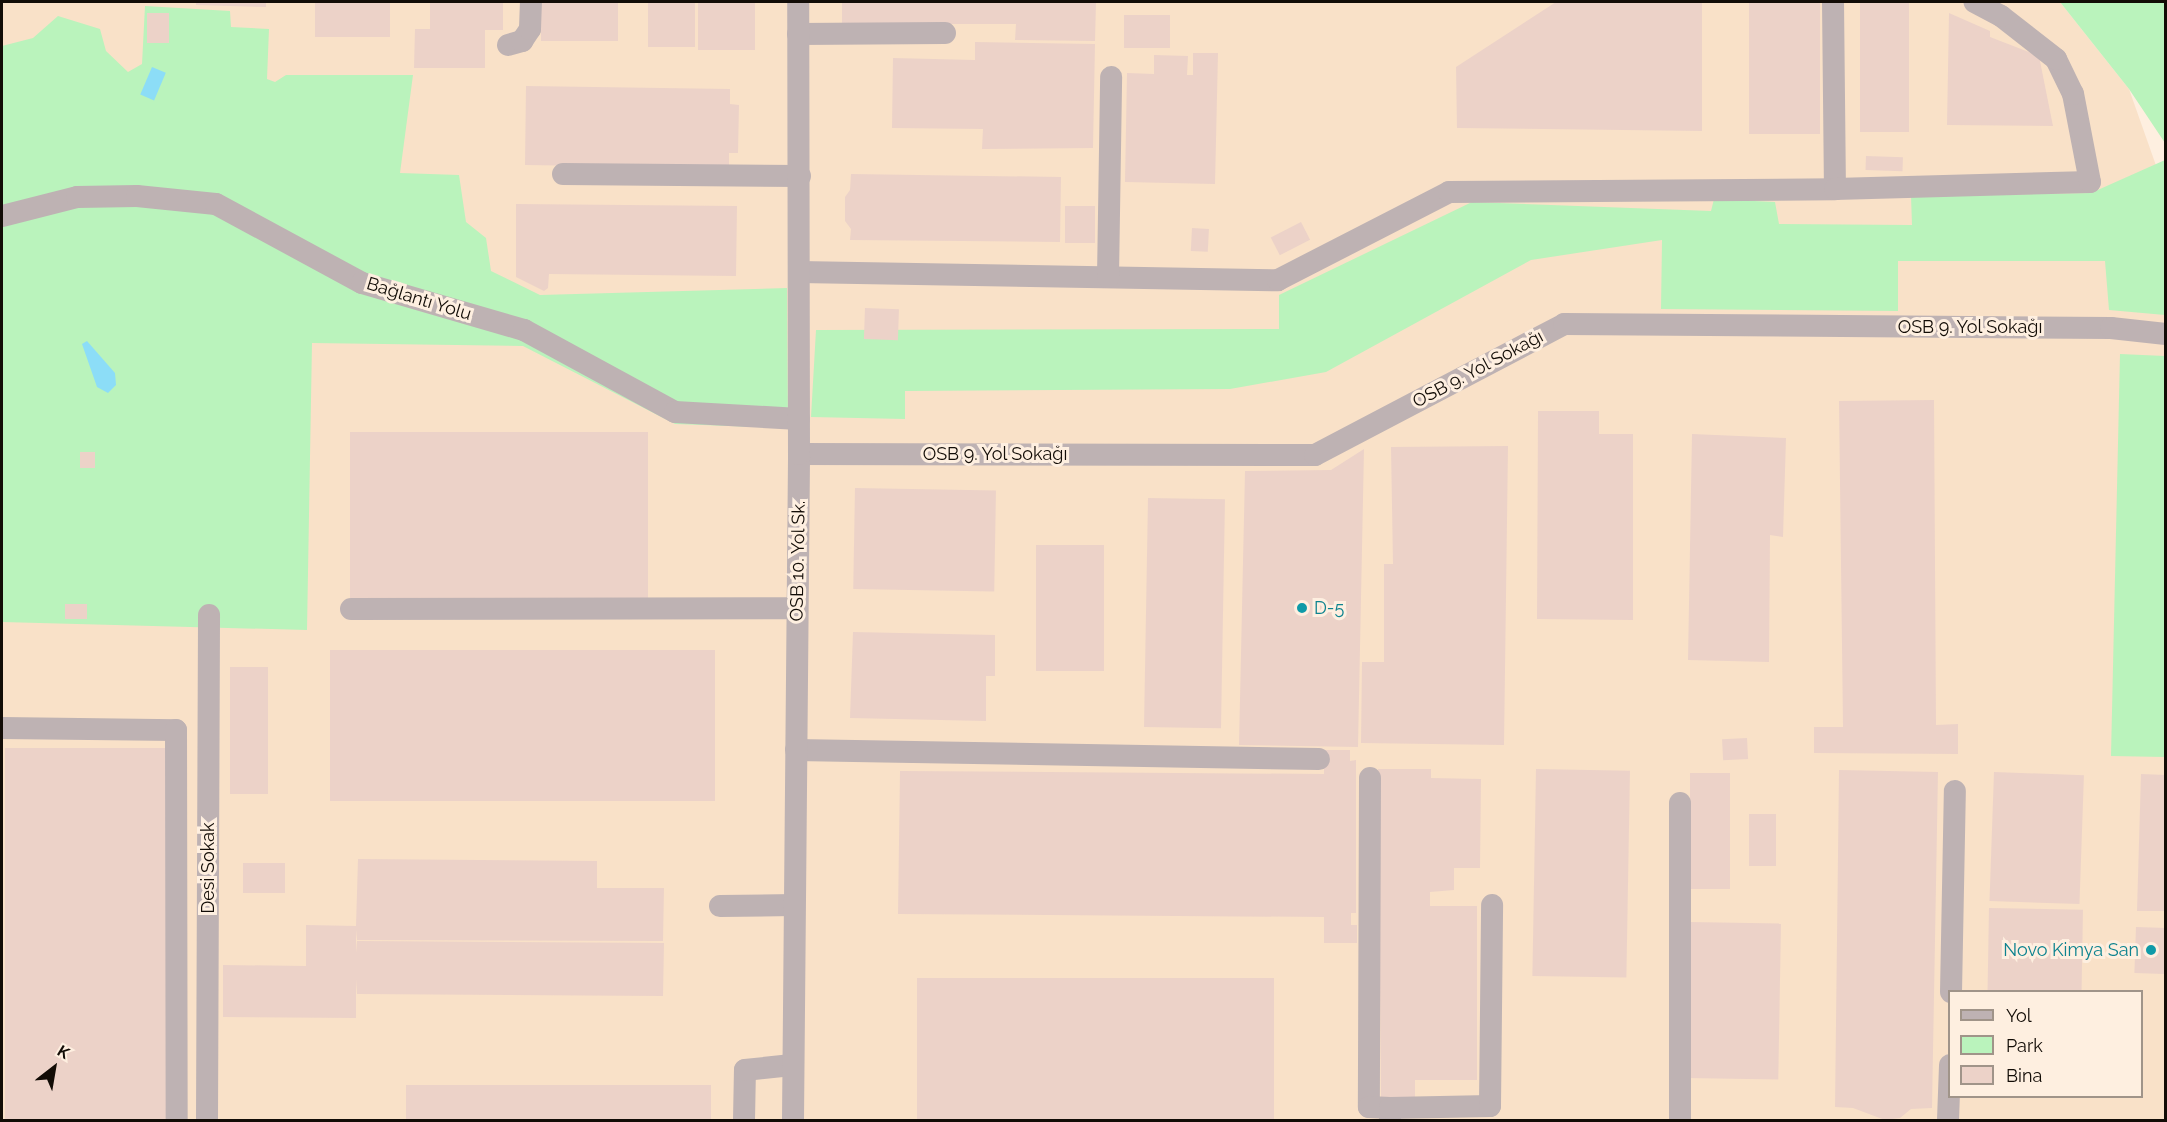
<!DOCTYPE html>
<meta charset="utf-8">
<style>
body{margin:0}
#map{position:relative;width:2167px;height:1122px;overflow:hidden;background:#feefe0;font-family:Raleway,sans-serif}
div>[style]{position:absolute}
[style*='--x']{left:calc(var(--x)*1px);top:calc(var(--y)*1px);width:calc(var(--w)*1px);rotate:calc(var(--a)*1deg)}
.built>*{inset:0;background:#f9e1c8}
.green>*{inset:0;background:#baf3bc}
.water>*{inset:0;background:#8cddf7;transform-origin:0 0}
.building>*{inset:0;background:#ecd2c8;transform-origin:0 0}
.minor>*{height:22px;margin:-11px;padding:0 11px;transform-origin:11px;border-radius:11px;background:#beb2b3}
.dots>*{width:16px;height:16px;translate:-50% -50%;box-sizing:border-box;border:3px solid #feefe0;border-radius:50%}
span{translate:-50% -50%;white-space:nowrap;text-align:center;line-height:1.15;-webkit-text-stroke:6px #feefe0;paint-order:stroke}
.street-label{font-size:18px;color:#120c06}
.culture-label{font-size:18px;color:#0d838f}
.left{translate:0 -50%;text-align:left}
.right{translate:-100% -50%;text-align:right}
.frame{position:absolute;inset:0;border:3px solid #120c06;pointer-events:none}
.legend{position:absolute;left:1948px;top:990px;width:195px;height:108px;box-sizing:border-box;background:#feefe0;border:2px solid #a09489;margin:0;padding:8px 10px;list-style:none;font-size:18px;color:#120c06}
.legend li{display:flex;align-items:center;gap:12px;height:30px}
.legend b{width:30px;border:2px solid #a09489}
.north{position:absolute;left:24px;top:1038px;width:60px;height:60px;-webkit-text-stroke:4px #feefe0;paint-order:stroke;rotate:31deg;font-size:16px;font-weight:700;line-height:24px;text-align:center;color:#120c06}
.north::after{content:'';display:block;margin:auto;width:21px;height:27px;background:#120c06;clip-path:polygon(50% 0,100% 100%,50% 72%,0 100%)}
</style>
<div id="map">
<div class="built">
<div style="clip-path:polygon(evenodd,2px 2px,2060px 2px,2129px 89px,2165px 191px,2165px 1120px,2px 1120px,2px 2px,1950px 992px,2142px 992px,2142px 1096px,1950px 1096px,1950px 992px)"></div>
</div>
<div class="green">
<div style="clip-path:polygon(2060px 2px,2165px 2px,2165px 143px,2129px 89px)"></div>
<div style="clip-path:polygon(145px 6px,230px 11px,231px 27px,269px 29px,267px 79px,275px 82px,286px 75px,413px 75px,400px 173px,459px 175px,466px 222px,486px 238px,491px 271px,540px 295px,787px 288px,788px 428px,675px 424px,523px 346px,312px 343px,307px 630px,2px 622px,2px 46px,33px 38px,58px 16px,100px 29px,106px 51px,128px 72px,142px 64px)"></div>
<div style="clip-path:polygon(2165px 160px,2165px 315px,2109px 310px,2105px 261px,1898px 261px,1898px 311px,1661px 309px,1662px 240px,1531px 260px,1326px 372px,1230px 389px,905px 391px,905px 419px,811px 417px,816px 330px,1279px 329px,1279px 295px,1472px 202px,1711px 211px,1714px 199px,1775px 202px,1779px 224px,1912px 225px,1911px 196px,2091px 193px)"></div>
<div style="clip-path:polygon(2120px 354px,2165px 356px,2165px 757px,2111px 756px)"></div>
</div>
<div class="water">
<div style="left:152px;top:67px;width:15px;height:30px;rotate:23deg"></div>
<div style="clip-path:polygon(87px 341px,115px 373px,116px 385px,108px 393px,97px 387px,82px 344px)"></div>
</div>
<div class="building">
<div style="clip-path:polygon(196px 2px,266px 2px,266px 7px,196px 5px)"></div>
<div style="left:315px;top:2px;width:75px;height:35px"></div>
<div style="clip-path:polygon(430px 2px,503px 2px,503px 30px,485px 30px,485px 68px,414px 68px,415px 29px,430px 29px)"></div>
<div style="left:541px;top:2px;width:77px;height:39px"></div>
<div style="left:648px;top:2px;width:47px;height:45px"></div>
<div style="left:698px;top:2px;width:57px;height:48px"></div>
<div style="clip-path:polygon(842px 2px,1096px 2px,1095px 41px,1015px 40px,1016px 24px,842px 24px)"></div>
<div style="clip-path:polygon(1556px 2px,1702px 2px,1702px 131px,1457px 128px,1456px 67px)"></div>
<div style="left:1749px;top:2px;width:71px;height:132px"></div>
<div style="left:1860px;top:2px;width:49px;height:130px"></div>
<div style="left:147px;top:13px;width:22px;height:30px"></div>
<div style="clip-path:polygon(1949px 13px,1990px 31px,1990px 37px,2039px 56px,2053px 126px,1947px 125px)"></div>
<div style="left:1124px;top:15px;width:46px;height:33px"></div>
<div style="clip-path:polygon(975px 42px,1095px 44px,1093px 148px,982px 149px,983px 129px,892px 128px,893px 58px,975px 60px)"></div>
<div style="clip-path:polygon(1193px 53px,1218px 53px,1215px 184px,1125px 182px,1127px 73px,1154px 74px,1154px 55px,1188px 56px,1187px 75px,1193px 75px)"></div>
<div style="clip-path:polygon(526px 86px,730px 89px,730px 104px,739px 105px,738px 153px,729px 153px,729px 168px,525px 165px)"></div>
<div style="left:1866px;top:156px;width:37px;height:14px;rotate:2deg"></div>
<div style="clip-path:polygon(851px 174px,1061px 177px,1060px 242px,850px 240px,851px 229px,845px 221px,845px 197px,850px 190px)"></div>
<div style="clip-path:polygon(516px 204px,737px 206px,736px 276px,549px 274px,548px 288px,544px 291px,516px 277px)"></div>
<div style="left:1065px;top:206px;width:30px;height:37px"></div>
<div style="left:1301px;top:222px;width:20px;height:34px;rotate:63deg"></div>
<div style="left:1192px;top:228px;width:17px;height:23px;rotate:3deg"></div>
<div style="left:865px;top:308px;width:34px;height:31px;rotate:2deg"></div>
<div style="clip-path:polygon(1934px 400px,1936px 725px,1958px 724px,1958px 754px,1814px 753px,1814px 727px,1843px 727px,1839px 401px)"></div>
<div style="clip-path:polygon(1538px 411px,1599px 411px,1599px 434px,1633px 434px,1633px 620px,1537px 619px)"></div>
<div style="left:648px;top:432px;width:166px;height:298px;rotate:90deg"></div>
<div style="clip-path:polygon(1692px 434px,1786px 438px,1783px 537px,1770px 535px,1769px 662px,1688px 660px)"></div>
<div style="clip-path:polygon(1508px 446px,1504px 745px,1361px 743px,1362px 662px,1384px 662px,1384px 564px,1393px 564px,1391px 447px)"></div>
<div style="clip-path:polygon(1364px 449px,1358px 747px,1239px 745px,1245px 471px,1331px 470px)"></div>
<div style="left:80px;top:452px;width:15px;height:16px"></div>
<div style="left:855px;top:488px;width:141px;height:101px;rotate:1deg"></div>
<div style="left:1148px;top:498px;width:77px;height:229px;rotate:1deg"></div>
<div style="left:1104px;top:545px;width:126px;height:68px;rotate:90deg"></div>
<div style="left:65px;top:604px;width:22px;height:15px"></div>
<div style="clip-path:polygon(853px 632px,995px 635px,995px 676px,986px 676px,986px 721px,850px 718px)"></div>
<div style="left:330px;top:650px;width:385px;height:151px"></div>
<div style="left:230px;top:667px;width:38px;height:127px"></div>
<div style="left:1747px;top:738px;width:21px;height:25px;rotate:87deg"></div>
<div style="left:5px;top:748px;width:162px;height:372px"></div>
<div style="clip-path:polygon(1324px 750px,1350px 750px,1350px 761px,1356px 760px,1356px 913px,1351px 913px,1351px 925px,1357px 925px,1357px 943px,1324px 943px,1324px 917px,898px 914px,900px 771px,1324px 774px)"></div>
<div style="clip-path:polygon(1378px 769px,1431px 769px,1431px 778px,1481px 779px,1480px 868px,1454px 868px,1454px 890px,1430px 892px,1430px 906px,1477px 906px,1477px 1080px,1415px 1080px,1415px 1097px,1381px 1097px)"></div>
<div style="left:1536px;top:769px;width:94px;height:207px;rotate:1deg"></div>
<div style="clip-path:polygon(1839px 770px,1938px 772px,1932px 1108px,1911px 1109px,1900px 1118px,1885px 1120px,1853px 1108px,1835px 1107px)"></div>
<div style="left:1994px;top:772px;width:90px;height:129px;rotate:2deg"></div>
<div style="left:1690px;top:773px;width:40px;height:116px"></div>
<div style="clip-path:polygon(2141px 774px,2166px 775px,2166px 911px,2137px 911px)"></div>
<div style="left:1749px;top:814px;width:27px;height:52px"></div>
<div style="clip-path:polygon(358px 859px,597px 861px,597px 888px,664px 888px,663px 941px,357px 940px,356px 930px,356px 953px,357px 941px,664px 943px,663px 996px,357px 994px,356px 979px,356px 1018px,223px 1017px,223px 965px,306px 966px,306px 925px,356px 926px)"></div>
<div style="left:243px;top:863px;width:42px;height:30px"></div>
<div style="left:1989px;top:908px;width:94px;height:84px;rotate:1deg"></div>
<div style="left:1689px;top:922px;width:92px;height:156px;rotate:1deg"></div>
<div style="left:2136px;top:927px;width:30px;height:46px;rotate:2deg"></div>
<div style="left:917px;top:978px;width:357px;height:142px"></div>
<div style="left:406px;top:1085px;width:305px;height:35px"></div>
</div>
<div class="minor">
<div style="--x:1833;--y:2;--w:187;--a:89.4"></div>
<div style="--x:798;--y:34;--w:147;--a:-0.4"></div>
<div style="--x:508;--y:45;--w:15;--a:-16"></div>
<div style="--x:522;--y:41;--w:14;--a:-56"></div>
<div style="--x:530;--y:29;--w:27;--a:-88"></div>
<div style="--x:563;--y:174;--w:237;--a:0.5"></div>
<div style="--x:2;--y:216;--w:77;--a:-14.2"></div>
<div style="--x:77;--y:197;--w:60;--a:-1"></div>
<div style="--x:137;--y:196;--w:79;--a:5.8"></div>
<div style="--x:216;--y:204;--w:166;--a:28.4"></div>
<div style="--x:362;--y:283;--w:169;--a:16.2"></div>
<div style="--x:524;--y:330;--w:172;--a:28.5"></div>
<div style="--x:675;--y:412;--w:124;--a:3.2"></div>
<div style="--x:799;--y:272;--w:479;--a:1"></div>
<div style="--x:1278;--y:280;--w:192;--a:-27.2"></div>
<div style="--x:1449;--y:192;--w:386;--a:-0.4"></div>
<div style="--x:1835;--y:189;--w:255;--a:-1.6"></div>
<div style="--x:2090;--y:182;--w:90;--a:-100.9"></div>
<div style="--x:2073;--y:94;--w:39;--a:-116"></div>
<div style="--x:2056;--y:59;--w:70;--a:-142"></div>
<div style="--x:2001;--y:16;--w:30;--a:-152"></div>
<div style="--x:1108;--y:277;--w:200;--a:-89.1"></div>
<div style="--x:799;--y:454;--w:516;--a:0.11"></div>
<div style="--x:1315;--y:455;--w:281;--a:-27.7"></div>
<div style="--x:1564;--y:324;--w:547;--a:0.42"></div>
<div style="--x:2111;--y:328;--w:55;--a:6.2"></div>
<div style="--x:351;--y:609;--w:446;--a:-0.1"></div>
<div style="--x:2;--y:728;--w:174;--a:0.7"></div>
<div style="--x:176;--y:730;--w:390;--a:89.9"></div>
<div style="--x:796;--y:750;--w:523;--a:0.99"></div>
<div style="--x:1370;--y:778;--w:329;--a:90.2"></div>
<div style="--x:1369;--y:1107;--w:21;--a:3"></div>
<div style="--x:1390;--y:1108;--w:12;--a:90"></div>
<div style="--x:720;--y:906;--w:74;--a:-0.8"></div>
<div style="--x:1951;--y:992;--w:201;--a:-88.9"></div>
<div style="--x:1390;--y:1108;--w:100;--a:-1.1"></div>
<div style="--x:1490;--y:1106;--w:201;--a:-89.4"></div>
<div style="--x:207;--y:1120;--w:505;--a:-89.77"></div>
<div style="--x:744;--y:1120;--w:50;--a:-88.9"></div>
<div style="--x:745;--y:1070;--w:47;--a:-6.1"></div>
<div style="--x:793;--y:1120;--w:666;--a:-89.48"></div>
<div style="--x:799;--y:454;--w:452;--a:-90.1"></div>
<div style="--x:1680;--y:1120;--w:317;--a:-90"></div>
<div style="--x:1948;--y:1120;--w:55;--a:-87.9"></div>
</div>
<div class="dots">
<div style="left:1302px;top:608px;background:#0f9aa8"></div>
<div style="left:2151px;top:950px;background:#0f9aa8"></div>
</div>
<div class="street-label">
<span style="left:419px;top:299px;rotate:17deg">Bağlantı Yolu</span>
<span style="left:1970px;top:327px">OSB 9. Yol Sokağı</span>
<span style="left:1478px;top:369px;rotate:-28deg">OSB 9. Yol Sokağı</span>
<span style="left:995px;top:454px">OSB 9. Yol Sokağı</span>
<span style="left:798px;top:561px;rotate:-89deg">OSB 10. Yol Sk.</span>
<span style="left:208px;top:868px;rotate:-90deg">Desi Sokak</span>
</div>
<div class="culture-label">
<span class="left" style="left:1314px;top:608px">D-5</span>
<span class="right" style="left:2139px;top:950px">Novo Kimya San</span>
</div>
<div class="frame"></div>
<ul class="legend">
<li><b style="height:8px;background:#beb2b3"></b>Yol</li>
<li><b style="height:16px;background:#baf3bc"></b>Park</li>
<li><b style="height:16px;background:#ecd2c8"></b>Bina</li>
</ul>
<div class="north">K</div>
</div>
